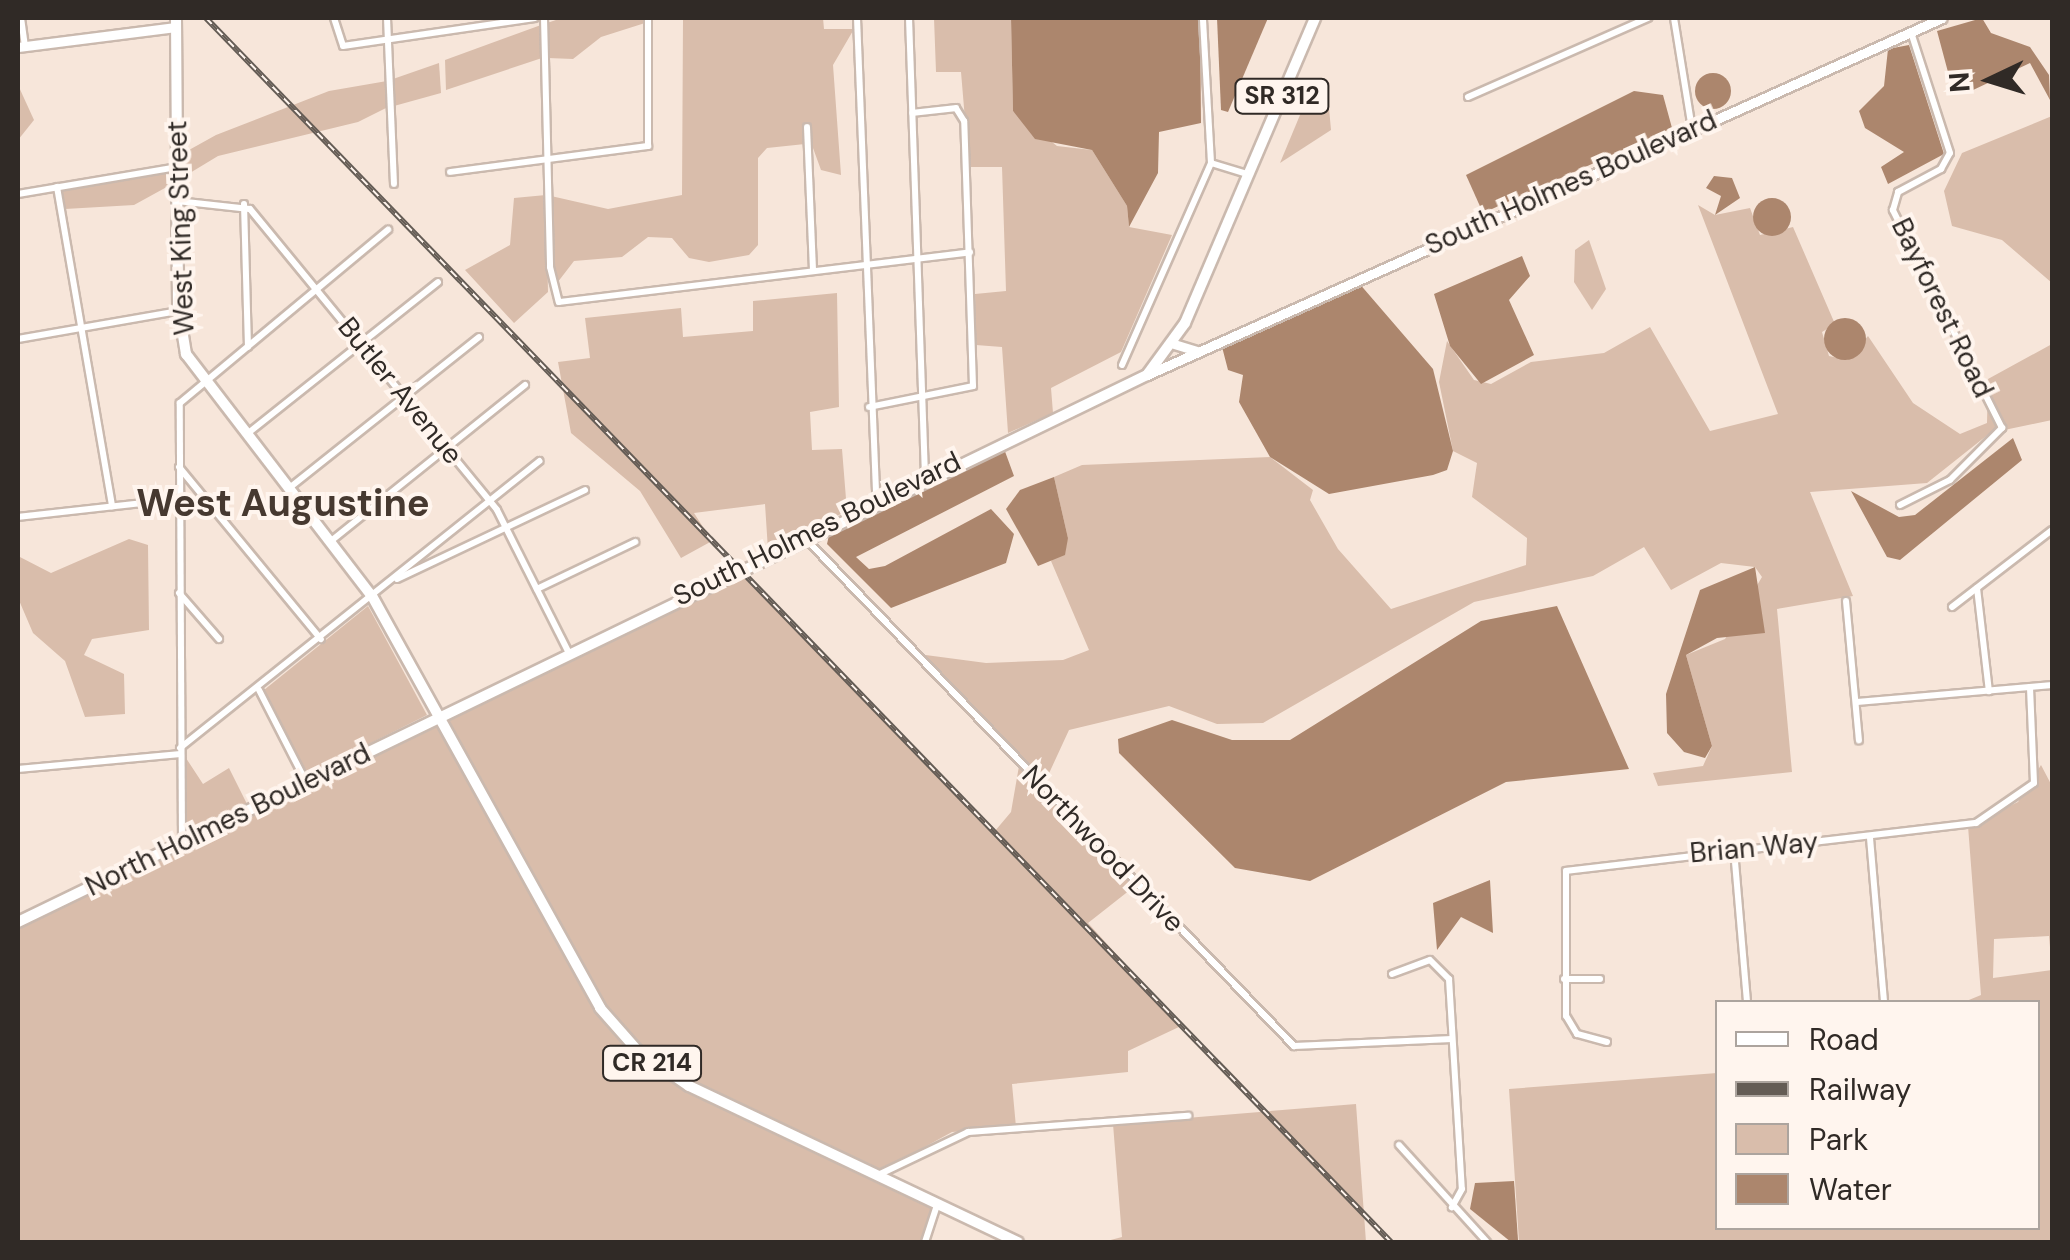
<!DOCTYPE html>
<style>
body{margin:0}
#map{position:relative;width:2070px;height:1260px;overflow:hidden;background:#f7e6da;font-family:"DM Sans",sans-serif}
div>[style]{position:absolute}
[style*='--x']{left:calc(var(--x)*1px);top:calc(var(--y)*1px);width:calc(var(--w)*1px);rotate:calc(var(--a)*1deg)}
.green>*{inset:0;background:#d9bdab}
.water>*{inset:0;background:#ac866d}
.round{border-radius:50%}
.roads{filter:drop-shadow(2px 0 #cab9ae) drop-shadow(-2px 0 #cab9ae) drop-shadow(0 2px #cab9ae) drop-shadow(0 -2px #cab9ae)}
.street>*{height:6px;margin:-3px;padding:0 3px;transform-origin:3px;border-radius:3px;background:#fff}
.secondary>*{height:9px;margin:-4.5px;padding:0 4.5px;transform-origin:4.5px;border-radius:4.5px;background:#fff}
.primary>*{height:10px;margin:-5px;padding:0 5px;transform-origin:5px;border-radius:5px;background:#fff}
.rail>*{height:6px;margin-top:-3px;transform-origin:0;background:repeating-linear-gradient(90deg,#fff5ee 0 8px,#645c55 0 16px);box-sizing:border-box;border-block:2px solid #645c55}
span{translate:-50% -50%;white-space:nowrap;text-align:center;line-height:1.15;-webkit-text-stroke:8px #fff5ee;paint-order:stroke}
.shield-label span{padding:2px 8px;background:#fff5ee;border:2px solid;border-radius:8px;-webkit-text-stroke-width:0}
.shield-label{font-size:25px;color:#302a26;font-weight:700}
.street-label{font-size:28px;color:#302a26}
.district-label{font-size:38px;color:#463930;font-weight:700}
.frame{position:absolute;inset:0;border:20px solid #302a26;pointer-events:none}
.legend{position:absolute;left:1715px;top:1000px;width:325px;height:230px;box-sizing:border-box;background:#fff5ee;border:2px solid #aca49e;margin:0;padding:12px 18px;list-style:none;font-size:30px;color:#302a26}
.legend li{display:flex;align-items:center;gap:20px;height:50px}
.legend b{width:50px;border:2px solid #aca49e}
.north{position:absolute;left:1940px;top:30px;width:100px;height:100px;-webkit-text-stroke:8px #fff5ee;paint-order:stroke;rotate:266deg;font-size:28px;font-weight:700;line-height:40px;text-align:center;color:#302a26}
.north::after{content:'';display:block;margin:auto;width:35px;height:45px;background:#302a26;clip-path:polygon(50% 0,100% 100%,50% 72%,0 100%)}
</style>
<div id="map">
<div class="green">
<div style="clip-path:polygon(562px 18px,645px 18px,645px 23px,601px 37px,573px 59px,548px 58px,547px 23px)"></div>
<div style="clip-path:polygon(651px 18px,823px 18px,824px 29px,854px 29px,833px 65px,841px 175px,821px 170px,805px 126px,805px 144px,767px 148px,758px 158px,758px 245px,749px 255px,709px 262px,689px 258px,672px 238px,648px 237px,622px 257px,574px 261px,554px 287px,551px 196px,608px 209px,682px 195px,683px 19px)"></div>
<div style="clip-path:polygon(934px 18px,1011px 18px,1013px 111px,1057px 146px,1092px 150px,1127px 206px,1129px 227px,1172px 235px,1121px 352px,1051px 388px,1053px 413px,1008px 433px,1002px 347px,976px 345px,975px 294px,1006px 291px,1002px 167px,969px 167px,961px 72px,936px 72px)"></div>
<div style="clip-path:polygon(541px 25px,542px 58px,446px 90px,445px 60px)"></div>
<div style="clip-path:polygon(439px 63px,441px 93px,394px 106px,393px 79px)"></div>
<div style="clip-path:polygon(387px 81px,388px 107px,358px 122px,218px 156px,180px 179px,180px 155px,216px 135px,329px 91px)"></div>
<div style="clip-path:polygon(18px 85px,34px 120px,18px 140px)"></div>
<div style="clip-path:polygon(1328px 97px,1331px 130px,1280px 163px,1305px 103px)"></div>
<div style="clip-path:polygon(2052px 116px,2052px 283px,2002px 240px,1952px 226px,1944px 191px,1962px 153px)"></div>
<div style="clip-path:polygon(174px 170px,174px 183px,134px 205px,65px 209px,61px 189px)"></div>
<div style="clip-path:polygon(546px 195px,548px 292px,514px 323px,465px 270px,510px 245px,514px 198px)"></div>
<div style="clip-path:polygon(1698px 205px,1715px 215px,1750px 208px,1760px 235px,1793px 227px,1835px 324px,1822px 332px,1829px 356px,1848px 360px,1868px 336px,1913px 403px,1960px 434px,1987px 423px,1988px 379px,2052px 344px,2052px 420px,1990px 433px,1927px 483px,1810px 492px,1853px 596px,1777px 609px,1792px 772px,1658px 786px,1653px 773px,1703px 766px,1712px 746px,1686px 655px,1725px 639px,1762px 577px,1755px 567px,1721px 563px,1671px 590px,1644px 547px,1593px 576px,1474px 602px,1263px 723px,1217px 724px,1169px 706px,1069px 730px,1045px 782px,918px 654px,986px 663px,1063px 660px,1089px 650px,1051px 561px,1068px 538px,1054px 477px,1082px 465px,1270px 457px,1313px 490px,1310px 500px,1338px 549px,1391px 609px,1526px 565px,1527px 538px,1472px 497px,1477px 463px,1453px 451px,1439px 382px,1447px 341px,1474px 380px,1491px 384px,1531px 362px,1604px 353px,1650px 327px,1710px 431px,1778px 414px)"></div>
<div style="clip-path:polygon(1589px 240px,1606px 289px,1592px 310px,1574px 282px,1575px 250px)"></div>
<div style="clip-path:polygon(837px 293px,839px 407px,810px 412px,812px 450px,842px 449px,847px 511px,768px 550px,765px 504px,694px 513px,712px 541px,681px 558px,640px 491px,571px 433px,558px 362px,590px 358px,585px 318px,681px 308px,683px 337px,753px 331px,753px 301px)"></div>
<div style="clip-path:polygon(129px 539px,148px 545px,149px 630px,92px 639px,84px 655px,124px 674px,125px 714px,85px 717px,65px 661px,33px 633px,18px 598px,18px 556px,51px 573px)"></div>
<div style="clip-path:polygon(739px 570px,995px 831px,1011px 812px,1019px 766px,1135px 886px,1088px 923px,1181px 1026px,1128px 1051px,1128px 1072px,1012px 1084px,1016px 1127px,952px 1132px,877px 1173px,691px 1084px,636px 1046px,602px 1007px,442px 719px)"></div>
<div style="clip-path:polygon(368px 606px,427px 715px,307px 775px,264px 690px)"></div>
<div style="clip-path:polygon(436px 721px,585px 990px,653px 1067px,933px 1205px,923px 1242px,18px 1242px,18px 926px)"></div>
<div style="clip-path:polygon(184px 755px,203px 784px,229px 768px,248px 806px,187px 836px)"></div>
<div style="clip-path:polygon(evenodd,2041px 765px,2052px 786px,2052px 1242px,1519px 1242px,1509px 1089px,1717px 1073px,1718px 1228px,2038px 1228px,2038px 1002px,1964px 1002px,1981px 995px,1968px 826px,2018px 802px,2041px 765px,2049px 936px,2052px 970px,1993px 978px,1994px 939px,2049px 936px)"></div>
<div style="clip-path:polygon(1356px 1104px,1366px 1242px,1103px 1242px,1122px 1237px,1113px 1124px)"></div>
</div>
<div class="water">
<div style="clip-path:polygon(1011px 18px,1200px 18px,1201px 123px,1159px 132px,1158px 173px,1129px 227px,1127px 206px,1092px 150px,1035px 139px,1013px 111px)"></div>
<div style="clip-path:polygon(1217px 18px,1268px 18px,1228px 112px,1221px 110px)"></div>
<div style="clip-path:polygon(1982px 18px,1991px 33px,2030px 47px,2049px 75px,2050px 100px,2030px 63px,1971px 91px,1952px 87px,1937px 31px)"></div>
<div style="clip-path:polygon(1909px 45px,1944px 154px,1888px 184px,1881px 167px,1904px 152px,1865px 128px,1859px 111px,1884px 86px,1888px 49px)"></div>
<div class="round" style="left:1695px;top:73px;width:36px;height:36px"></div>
<div style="clip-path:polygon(1634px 91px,1663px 95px,1672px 128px,1483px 213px,1466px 175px)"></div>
<div style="clip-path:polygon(1714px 176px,1732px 178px,1740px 198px,1715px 215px,1721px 196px,1706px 188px)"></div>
<div class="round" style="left:1753px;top:198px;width:38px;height:38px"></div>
<div style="clip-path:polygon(1522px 256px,1530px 276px,1509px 300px,1534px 355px,1481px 384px,1450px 346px,1434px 294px)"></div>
<div style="clip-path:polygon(1358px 282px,1433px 369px,1453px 451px,1447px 470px,1433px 475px,1329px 494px,1270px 457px,1239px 402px,1243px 375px,1228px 370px,1221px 343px)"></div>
<div class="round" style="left:1824px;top:318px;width:42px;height:42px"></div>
<div style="clip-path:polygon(2013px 438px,2022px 460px,1900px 560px,1887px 557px,1851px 491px,1899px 517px,1915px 515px)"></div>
<div style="clip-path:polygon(1003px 446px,1014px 476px,856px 557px,869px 569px,885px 566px,991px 509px,1014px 534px,1006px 563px,891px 608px,827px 544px,830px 531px)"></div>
<div style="clip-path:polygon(1054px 477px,1068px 538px,1065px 555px,1038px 566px,1006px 509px,1020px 490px)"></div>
<div style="clip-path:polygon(1755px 567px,1765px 633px,1717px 638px,1686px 655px,1712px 746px,1705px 758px,1684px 752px,1667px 733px,1666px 694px,1700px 590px)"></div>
<div style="clip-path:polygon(1557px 606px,1629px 769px,1506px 782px,1310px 881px,1235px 868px,1119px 753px,1118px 739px,1172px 720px,1232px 740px,1290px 740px,1481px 621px)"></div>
<div style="clip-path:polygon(1490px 880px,1493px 933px,1461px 917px,1437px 950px,1433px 903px)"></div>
<div style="clip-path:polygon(1514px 1181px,1518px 1240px,1511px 1242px,1470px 1209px,1475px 1183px)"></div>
</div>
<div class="roads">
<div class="street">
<div style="--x:21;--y:18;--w:29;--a:82"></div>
<div style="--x:334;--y:18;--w:29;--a:72"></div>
<div style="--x:343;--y:46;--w:194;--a:-8.3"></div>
<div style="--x:387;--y:18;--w:166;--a:87.6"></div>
<div style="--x:544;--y:18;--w:249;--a:88.6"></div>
<div style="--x:550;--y:267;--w:36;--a:76"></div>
<div style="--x:559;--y:302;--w:414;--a:-6.9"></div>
<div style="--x:857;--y:18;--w:482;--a:87.7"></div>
<div style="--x:909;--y:18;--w:458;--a:88"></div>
<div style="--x:1674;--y:18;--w:112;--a:80.8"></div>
<div style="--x:1468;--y:97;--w:197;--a:-23.7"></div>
<div style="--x:807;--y:127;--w:144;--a:87.6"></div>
<div style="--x:1211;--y:163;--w:39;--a:17"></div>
<div style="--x:450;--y:172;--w:200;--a:-7.5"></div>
<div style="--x:648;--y:146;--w:128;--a:-90"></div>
<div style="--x:57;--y:187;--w:324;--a:80.2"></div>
<div style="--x:18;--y:194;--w:161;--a:-9.6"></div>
<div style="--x:177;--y:201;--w:73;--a:6.3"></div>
<div style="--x:250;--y:209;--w:389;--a:50.6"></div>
<div style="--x:497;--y:510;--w:158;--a:63.3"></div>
<div style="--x:244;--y:204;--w:143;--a:88.4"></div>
<div style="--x:18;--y:339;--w:162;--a:-9.9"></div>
<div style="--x:1122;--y:365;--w:221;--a:-66.2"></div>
<div style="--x:1211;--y:163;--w:145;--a:-93.2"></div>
<div style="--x:869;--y:407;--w:106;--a:-11.4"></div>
<div style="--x:973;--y:386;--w:265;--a:-91.9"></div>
<div style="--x:964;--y:121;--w:15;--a:-122"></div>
<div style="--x:956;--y:108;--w:44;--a:173.5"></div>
<div style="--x:247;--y:434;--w:244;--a:-38.5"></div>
<div style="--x:179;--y:467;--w:223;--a:50.5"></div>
<div style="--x:288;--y:489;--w:244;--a:-38.5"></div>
<div style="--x:1900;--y:505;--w:56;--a:-26.6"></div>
<div style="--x:1950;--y:480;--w:74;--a:-45"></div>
<div style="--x:2002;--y:428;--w:244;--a:-116.6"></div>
<div style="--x:1893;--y:210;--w:19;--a:-74"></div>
<div style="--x:1898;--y:192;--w:49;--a:-28.1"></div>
<div style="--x:1941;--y:169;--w:18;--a:-61"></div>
<div style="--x:1950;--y:153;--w:127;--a:-107.9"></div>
<div style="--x:18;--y:517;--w:162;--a:-6.4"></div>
<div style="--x:803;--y:536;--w:708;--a:46.09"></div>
<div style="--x:1294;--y:1046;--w:158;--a:-2.5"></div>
<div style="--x:331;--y:541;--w:249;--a:-38.8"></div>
<div style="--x:397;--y:579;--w:208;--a:-25.3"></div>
<div style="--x:1977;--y:588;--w:104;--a:83.4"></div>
<div style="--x:537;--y:589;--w:109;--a:-25.6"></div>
<div style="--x:179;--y:593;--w:61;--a:49"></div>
<div style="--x:1846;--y:601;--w:140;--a:84.7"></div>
<div style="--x:1952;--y:607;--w:126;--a:-37.6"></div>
<div style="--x:259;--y:690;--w:101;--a:62.9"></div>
<div style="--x:1857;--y:702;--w:196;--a:-5"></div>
<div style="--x:180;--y:748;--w:460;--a:-38.6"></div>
<div style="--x:18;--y:769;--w:163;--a:-5.3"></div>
<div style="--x:1870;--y:838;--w:165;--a:85.1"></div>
<div style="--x:182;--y:842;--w:439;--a:-90.3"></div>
<div style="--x:180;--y:403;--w:271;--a:-39.8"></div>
<div style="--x:1734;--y:850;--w:153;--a:85.1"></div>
<div style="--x:1392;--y:974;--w:40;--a:-20.2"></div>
<div style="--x:1430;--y:960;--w:27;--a:45"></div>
<div style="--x:1449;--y:979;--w:210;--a:86.5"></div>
<div style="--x:1462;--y:1189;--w:21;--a:119"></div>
<div style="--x:1564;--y:979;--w:36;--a:0"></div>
<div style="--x:1607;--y:1042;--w:31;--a:-165"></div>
<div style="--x:1577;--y:1034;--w:21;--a:-121"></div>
<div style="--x:1566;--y:1016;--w:145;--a:-90"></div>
<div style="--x:1566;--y:871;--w:413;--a:-6.7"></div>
<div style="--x:1976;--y:823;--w:70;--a:-34.6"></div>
<div style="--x:2034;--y:783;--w:96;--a:-92.4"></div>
<div style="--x:1399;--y:1145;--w:131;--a:47.8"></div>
<div style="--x:878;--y:1175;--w:100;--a:-25.5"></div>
<div style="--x:968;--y:1132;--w:221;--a:-4.2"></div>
<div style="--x:925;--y:1242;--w:40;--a:-72"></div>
</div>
<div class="secondary">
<div style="--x:18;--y:47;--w:159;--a:-7.2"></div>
<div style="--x:1174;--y:344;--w:24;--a:17"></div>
<div style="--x:1147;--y:375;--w:871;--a:-24.18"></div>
</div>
<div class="primary">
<div style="--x:176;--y:18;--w:287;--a:89.6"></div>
<div style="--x:178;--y:305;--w:50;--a:80.7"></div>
<div style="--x:186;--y:354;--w:305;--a:52.5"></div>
<div style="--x:372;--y:596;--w:471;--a:61"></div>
<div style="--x:600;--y:1008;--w:56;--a:48.6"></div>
<div style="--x:637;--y:1050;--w:63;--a:34.7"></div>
<div style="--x:689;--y:1086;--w:364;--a:25.4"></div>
<div style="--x:18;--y:922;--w:1255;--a:-25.85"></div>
<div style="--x:1147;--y:375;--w:64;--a:-53.8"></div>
<div style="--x:1185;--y:323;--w:332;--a:-66.9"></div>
</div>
</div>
<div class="rail">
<div style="--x:206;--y:18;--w:1704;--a:45.93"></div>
</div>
<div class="shield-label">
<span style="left:1282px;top:96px">SR 312</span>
<span style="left:652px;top:1063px">CR 214</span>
</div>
<div class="street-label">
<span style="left:1571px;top:183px;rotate:-24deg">South Holmes Boulevard</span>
<span style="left:181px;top:228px;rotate:-92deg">West King Street</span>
<span style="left:1942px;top:308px;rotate:64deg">Bayforest Road</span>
<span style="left:400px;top:391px;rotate:51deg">Butler Avenue</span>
<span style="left:817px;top:529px;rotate:-26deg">South Holmes Boulevard</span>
<span style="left:228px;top:820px;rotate:-26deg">North Holmes Boulevard</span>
<span style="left:1754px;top:848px;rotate:-5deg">Brian Way</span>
<span style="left:1103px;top:849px;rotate:46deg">Northwood Drive</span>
</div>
<div class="district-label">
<span style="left:283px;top:504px">West Augustine</span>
</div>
<div class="frame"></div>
<ul class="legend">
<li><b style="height:12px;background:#fff"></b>Road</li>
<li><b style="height:12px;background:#645c55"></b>Railway</li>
<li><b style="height:28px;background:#d9bdab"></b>Park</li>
<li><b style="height:28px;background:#ac866d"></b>Water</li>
</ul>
<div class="north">N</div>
</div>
